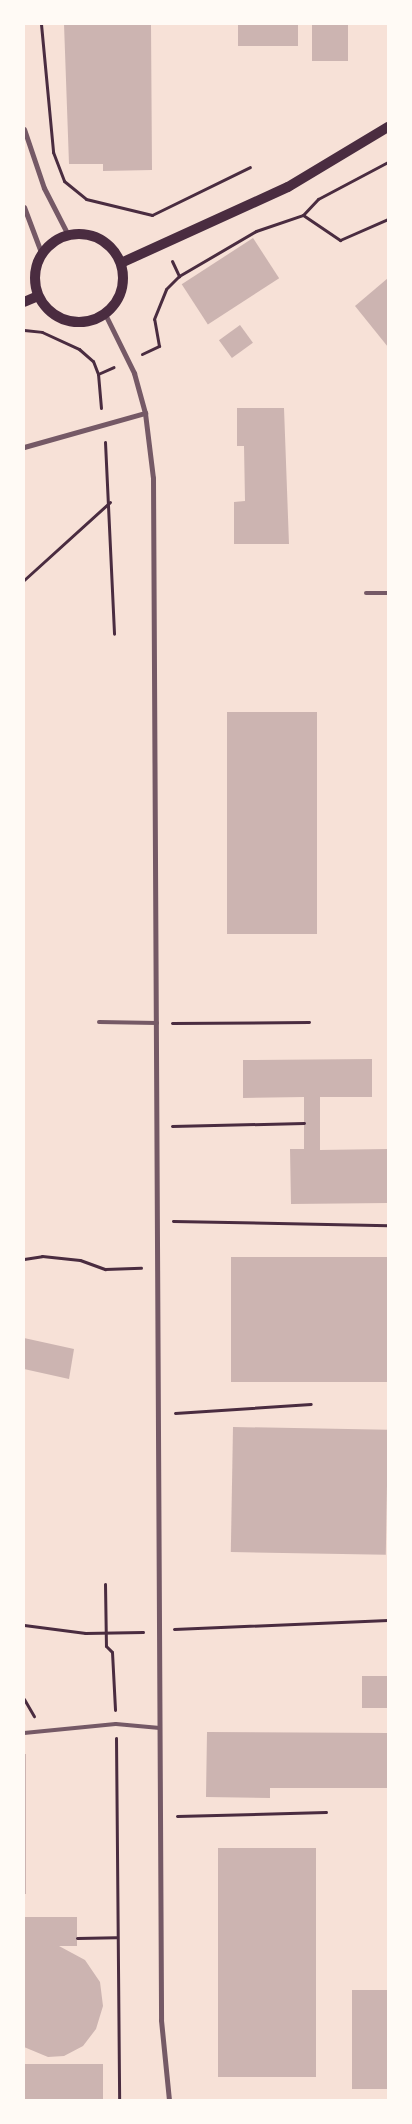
<!DOCTYPE html>
<style>
body{margin:0}
#map{position:relative;width:412px;height:2124px;overflow:hidden;background:#f7e1d7;font-family:Overpass,sans-serif}
div>[style]{position:absolute}
[style*='--x']{left:calc(var(--x)*1px);top:calc(var(--y)*1px);width:calc(var(--w)*1px);rotate:calc(var(--a)*1deg)}
.building>*{inset:0;background:#ccb4b1;transform-origin:0 0}
.path>*{height:3px;margin:-1.5px;padding:0 1.5px;transform-origin:1.5px;border-radius:1.5px;background:#4a2c40}
.service>*{height:4px;margin:-2px;padding:0 2px;transform-origin:2px;border-radius:2px;background:#755966}
.minor>*{height:5px;margin:-2.5px;padding:0 2.5px;transform-origin:2.5px;border-radius:2.5px;background:#755966}
.secondary>*{height:10px;margin:-5px;padding:0 5px;transform-origin:5px;border-radius:5px;background:#4a2c40}
.secondary>.ring{margin:-5px;padding:0;box-sizing:content-box;background:none;border:10px solid #4a2c40;border-radius:50%}
span{translate:-50% -50%;white-space:nowrap;text-align:center;line-height:1.15;-webkit-text-stroke:4px #fffaf5;paint-order:stroke}
.frame{position:absolute;inset:0;border:25px solid #fffaf5;pointer-events:none}
</style>
<div id="map">
<div class="building">
<div style="clip-path:polygon(64px 24px,151px 24px,152px 170px,103px 171px,103px 164px,69px 164px)"></div>
<div style="left:238px;top:24px;width:60px;height:22px"></div>
<div style="left:312px;top:24px;width:36px;height:37px"></div>
<div style="left:253px;top:238px;width:48px;height:85px;rotate:57deg"></div>
<div style="clip-path:polygon(388px 278px,388px 347px,355px 306px)"></div>
<div style="left:240px;top:325px;width:22px;height:26px;rotate:54deg"></div>
<div style="clip-path:polygon(237px 408px,284px 408px,289px 544px,234px 544px,234px 502px,245px 501px,244px 446px,237px 446px)"></div>
<div style="left:227px;top:712px;width:90px;height:222px"></div>
<div style="clip-path:polygon(372px 1059px,372px 1097px,320px 1097px,320px 1150px,388px 1149px,388px 1203px,291px 1204px,290px 1149px,304px 1149px,304px 1097px,243px 1098px,243px 1060px)"></div>
<div style="left:231px;top:1257px;width:157px;height:125px"></div>
<div style="clip-path:polygon(24px 1338px,74px 1349px,69px 1379px,24px 1369px)"></div>
<div style="left:233px;top:1427px;width:155px;height:125px;rotate:1deg"></div>
<div style="left:362px;top:1676px;width:26px;height:32px"></div>
<div style="clip-path:polygon(207px 1732px,388px 1733px,388px 1788px,270px 1788px,270px 1798px,206px 1797px)"></div>
<div style="left:24px;top:1754px;width:2px;height:140px"></div>
<div style="left:218px;top:1848px;width:98px;height:229px"></div>
<div style="clip-path:polygon(24px 1917px,77px 1917px,77px 1946px,59px 1946px,85px 1960px,100px 1982px,103px 2006px,96px 2029px,83px 2046px,64px 2056px,48px 2057px,24px 2047px)"></div>
<div style="left:352px;top:1990px;width:36px;height:99px"></div>
<div style="left:24px;top:2064px;width:79px;height:36px"></div>
</div>
<div class="path">
<div style="--x:41;--y:24;--w:129;--a:84.6"></div>
<div style="--x:53;--y:152;--w:31;--a:69"></div>
<div style="--x:64;--y:181;--w:28;--a:39"></div>
<div style="--x:86;--y:199;--w:68;--a:13.6"></div>
<div style="--x:152;--y:215;--w:109;--a:-26.1"></div>
<div style="--x:303;--y:215;--w:22;--a:-47"></div>
<div style="--x:318;--y:199;--w:79;--a:-27.9"></div>
<div style="--x:172;--y:261;--w:17;--a:65"></div>
<div style="--x:24;--y:330;--w:18;--a:6"></div>
<div style="--x:42;--y:332;--w:41;--a:24.7"></div>
<div style="--x:79;--y:349;--w:18;--a:41"></div>
<div style="--x:93;--y:361;--w:14;--a:69"></div>
<div style="--x:142;--y:354;--w:19;--a:-25"></div>
<div style="--x:159;--y:346;--w:27;--a:-100"></div>
<div style="--x:154;--y:319;--w:32;--a:-68"></div>
<div style="--x:166;--y:289;--w:18;--a:-45"></div>
<div style="--x:179;--y:276;--w:89;--a:-30.3"></div>
<div style="--x:256;--y:231;--w:50;--a:-18.8"></div>
<div style="--x:303;--y:215;--w:45;--a:34"></div>
<div style="--x:340;--y:240;--w:52;--a:-23.6"></div>
<div style="--x:101;--y:408;--w:34;--a:-95"></div>
<div style="--x:98;--y:374;--w:17;--a:-24"></div>
<div style="--x:105;--y:442;--w:192;--a:87.3"></div>
<div style="--x:24;--y:580;--w:116;--a:-42.2"></div>
<div style="--x:172;--y:1023;--w:137;--a:-0.4"></div>
<div style="--x:172;--y:1126;--w:132;--a:-1.3"></div>
<div style="--x:173;--y:1221;--w:215;--a:1.1"></div>
<div style="--x:24;--y:1259;--w:18;--a:-9"></div>
<div style="--x:42;--y:1256;--w:38;--a:6"></div>
<div style="--x:80;--y:1260;--w:27;--a:20"></div>
<div style="--x:105;--y:1269;--w:36;--a:-2"></div>
<div style="--x:175;--y:1413;--w:136;--a:-3.8"></div>
<div style="--x:105;--y:1584;--w:62;--a:89.1"></div>
<div style="--x:106;--y:1646;--w:8;--a:45"></div>
<div style="--x:112;--y:1652;--w:58;--a:87"></div>
<div style="--x:24;--y:1625;--w:62;--a:7.5"></div>
<div style="--x:85;--y:1633;--w:58;--a:-1"></div>
<div style="--x:174;--y:1629;--w:214;--a:-2.4"></div>
<div style="--x:24;--y:1699;--w:20;--a:60"></div>
<div style="--x:116;--y:1738;--w:362;--a:89.5"></div>
<div style="--x:177;--y:1816;--w:149;--a:-1.5"></div>
<div style="--x:77;--y:1938;--w:39;--a:-1"></div>
</div>
<div class="service">
<div style="--x:366;--y:593;--w:22;--a:0"></div>
<div style="--x:99;--y:1022;--w:58;--a:1"></div>
<div style="--x:24;--y:1733;--w:92;--a:-5.6"></div>
<div style="--x:116;--y:1724;--w:44;--a:5.2"></div>
</div>
<div class="minor">
<div style="--x:24;--y:129;--w:62;--a:71.3"></div>
<div style="--x:44;--y:188;--w:53;--a:62.9"></div>
<div style="--x:24;--y:207;--w:51;--a:69.4"></div>
<div style="--x:105;--y:314;--w:66;--a:63.8"></div>
<div style="--x:134;--y:373;--w:41;--a:74.6"></div>
<div style="--x:145;--y:413;--w:65;--a:83"></div>
<div style="--x:153;--y:478;--w:1542;--a:89.7"></div>
<div style="--x:161;--y:2020;--w:80;--a:84.3"></div>
<div style="--x:24;--y:447;--w:126;--a:-15.7"></div>
</div>
<div class="secondary">
<div class="ring" style="left:35px;top:234px;width:78px;height:78px"></div>
<div style="--x:121;--y:263;--w:183;--a:-24.5"></div>
<div style="--x:288;--y:187;--w:117;--a:-31"></div>
<div style="--x:24;--y:302;--w:15;--a:-23"></div>
</div>
<div class="frame"></div>
</div>
